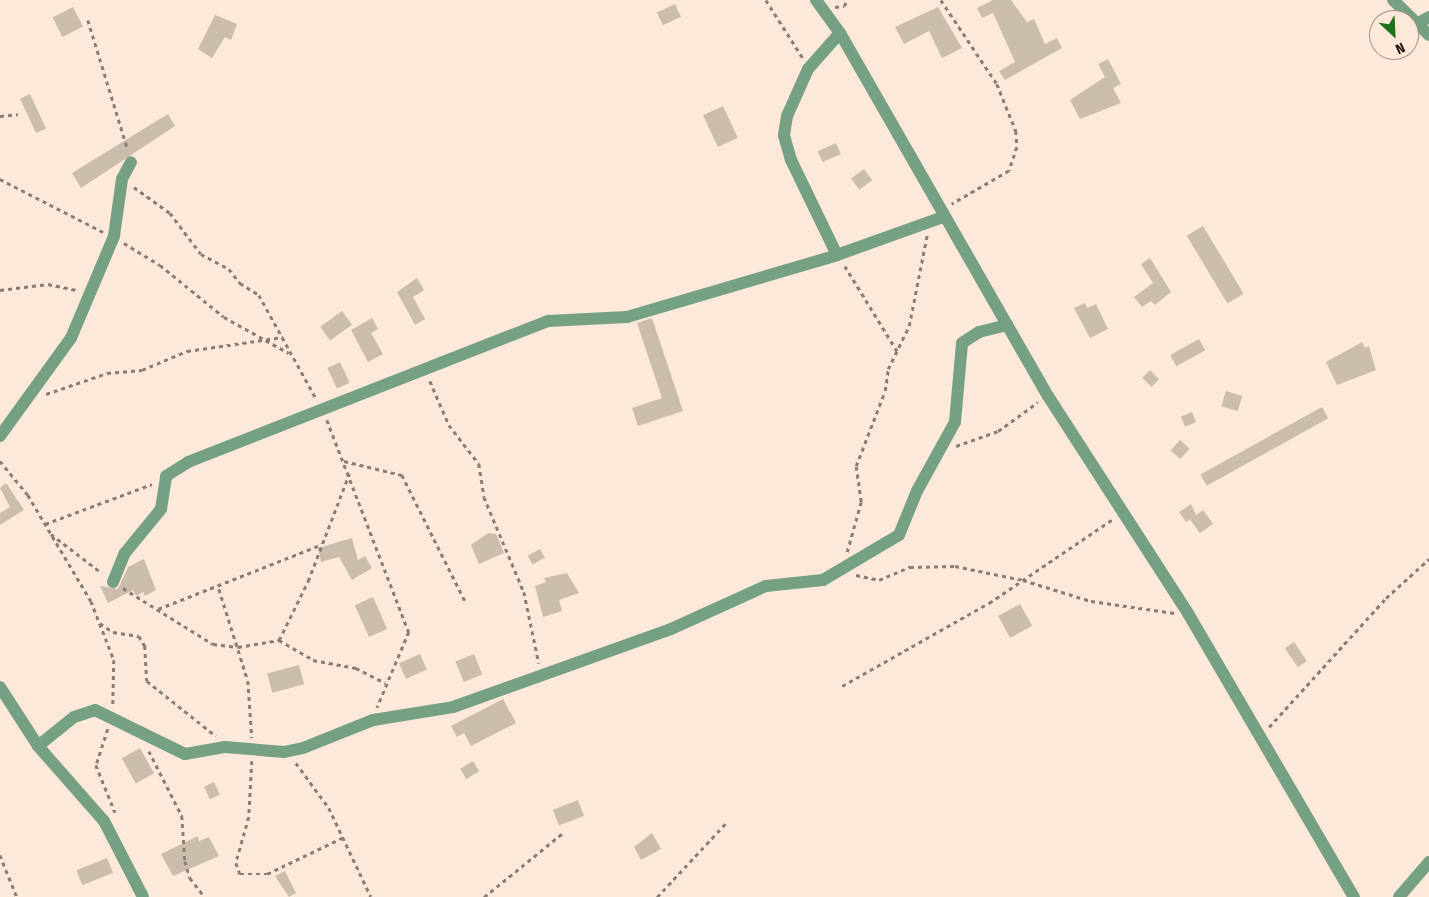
<!DOCTYPE html>
<style>
body{margin:0}
#map{position:relative;width:1429px;height:897px;overflow:hidden;background:#fce9da;font-family:"Fira Sans Condensed",sans-serif}
div>[style]{position:absolute}
[style*='--x']{left:calc(var(--x)*1px);top:calc(var(--y)*1px);width:calc(var(--w)*1px);rotate:calc(var(--a)*1deg)}
.building>*{inset:0;background:#cbbdac;transform-origin:0 0}
.path>*{height:2.5px;margin-top:-1.25px;transform-origin:0;background:repeating-linear-gradient(90deg,#8a7d73 0 4px,transparent 0 8px)}
.minor>*{height:12px;margin:-6px;padding:0 6px;transform-origin:6px;border-radius:6px;background:#75a182}
span{translate:-50% -50%;white-space:nowrap;text-align:center;line-height:1.15;-webkit-text-stroke:5px #fce9da;paint-order:stroke}
.north{position:absolute;left:1369px;top:10px;width:50px;height:50px;box-sizing:border-box;background:#fce9da;border:1px solid #a29388;border-radius:50%;rotate:155deg;font-size:14px;font-weight:700;line-height:20px;text-align:center;color:#1a130e}
.north::after{content:'';display:block;margin:auto;width:18px;height:22px;background:#1f721c;clip-path:polygon(50% 0,100% 100%,50% 72%,0 100%)}
</style>
<div id="map">
<div class="building">
<div style="clip-path:polygon(993px 0,1011px 0,1027px 22px,1034px 19px,1045px 44px,1057px 38px,1062px 48px,1005px 80px,999px 71px,1015px 62px,993px 13px,982px 18px,977px 8px)"></div>
<div style="left:675px;top:4px;width:14px;height:20px;rotate:65deg"></div>
<div style="left:73px;top:7px;width:22px;height:23px;rotate:63deg"></div>
<div style="clip-path:polygon(938px 7px,962px 48px,942px 58px,929px 31px,904px 44px,895px 27px)"></div>
<div style="clip-path:polygon(215px 15px,237px 24px,231px 40px,225px 37px,212px 58px,198px 49px)"></div>
<div style="clip-path:polygon(1108px 59px,1121px 84px,1113px 88px,1121px 103px,1080px 119px,1070px 100px,1105px 77px,1098px 64px)"></div>
<div style="left:30px;top:94px;width:38px;height:11px;rotate:65deg"></div>
<div style="left:723px;top:106px;width:35px;height:22px;rotate:65deg"></div>
<div style="clip-path:polygon(168px 114px,175px 126px,81px 188px,72px 173px)"></div>
<div style="left:836px;top:143px;width:12px;height:20px;rotate:66deg"></div>
<div style="left:864px;top:169px;width:14px;height:16px;rotate:54deg"></div>
<div style="left:1203px;top:226px;width:79px;height:19px;rotate:59deg"></div>
<div style="clip-path:polygon(1150px 258px,1171px 292px,1155px 305px,1151px 301px,1142px 307px,1134px 297px,1153px 283px,1141px 264px)"></div>
<div style="clip-path:polygon(417px 278px,424px 290px,413px 297px,425px 319px,415px 325px,397px 292px)"></div>
<div style="clip-path:polygon(1085px 303px,1087px 308px,1096px 304px,1108px 329px,1090px 338px,1074px 308px)"></div>
<div style="left:342px;top:311px;width:17px;height:27px;rotate:54deg"></div>
<div style="clip-path:polygon(372px 318px,378px 329px,371px 333px,383px 354px,368px 362px,351px 330px)"></div>
<div style="clip-path:polygon(652px 318px,683px 411px,638px 426px,632px 408px,662px 398px,637px 323px)"></div>
<div style="left:1199px;top:339px;width:13px;height:33px;rotate:61deg"></div>
<div style="clip-path:polygon(1362px 342px,1365px 348px,1369px 346px,1376px 370px,1337px 385px,1326px 362px)"></div>
<div style="left:340px;top:362px;width:23px;height:14px;rotate:65deg"></div>
<div style="left:1150px;top:370px;width:13px;height:11px;rotate:45deg"></div>
<div style="left:1226px;top:391px;width:17px;height:16px;rotate:17deg"></div>
<div style="left:1322px;top:407px;width:13px;height:139px;rotate:61deg"></div>
<div style="left:1192px;top:412px;width:11px;height:12px;rotate:68deg"></div>
<div style="left:1180px;top:440px;width:13px;height:14px;rotate:42deg"></div>
<div style="clip-path:polygon(6px 483px,24px 510px,0 525px,0 513px,10px 507px,0 488px)"></div>
<div style="clip-path:polygon(1191px 504px,1196px 515px,1186px 522px,1179px 512px)"></div>
<div style="left:1203px;top:510px;width:17px;height:16px;rotate:54deg"></div>
<div style="clip-path:polygon(488px 533px,496px 534px,504px 553px,479px 564px,471px 545px)"></div>
<div style="clip-path:polygon(352px 538px,358px 560px,365px 556px,372px 568px,352px 580px,339px 557px,321px 562px,318px 548px)"></div>
<div style="left:540px;top:549px;width:10px;height:14px;rotate:61deg"></div>
<div style="clip-path:polygon(144px 559px,156px 590px,145px 596px,143px 592px,136px 596px,133px 590px,108px 603px,100px 586px,118px 589px,128px 567px)"></div>
<div style="clip-path:polygon(567px 573px,579px 593px,559px 600px,562px 611px,543px 617px,535px 586px,546px 582px,544px 578px)"></div>
<div style="left:373px;top:597px;width:35px;height:20px;rotate:66deg"></div>
<div style="left:1020px;top:604px;width:25px;height:25px;rotate:61deg"></div>
<div style="left:1294px;top:642px;width:23px;height:11px;rotate:56deg"></div>
<div style="left:420px;top:654px;width:17px;height:23px;rotate:66deg"></div>
<div style="left:474px;top:654px;width:22px;height:20px;rotate:68deg"></div>
<div style="left:299px;top:665px;width:20px;height:33px;rotate:75deg"></div>
<div style="clip-path:polygon(503px 699px,516px 723px,471px 746px,464px 733px,457px 737px,451px 726px)"></div>
<div style="left:140px;top:748px;width:29px;height:21px;rotate:61deg"></div>
<div style="left:473px;top:761px;width:12px;height:15px;rotate:59deg"></div>
<div style="left:214px;top:782px;width:14px;height:11px;rotate:65deg"></div>
<div style="left:578px;top:800px;width:17px;height:27px;rotate:69deg"></div>
<div style="clip-path:polygon(652px 833px,661px 849px,641px 860px,634px 847px)"></div>
<div style="clip-path:polygon(198px 836px,199px 841px,209px 837px,219px 856px,173px 876px,161px 854px)"></div>
<div style="left:107px;top:858px;width:16px;height:33px;rotate:68deg"></div>
<div style="clip-path:polygon(285px 871px,296px 893px,289px 897px,275px 876px)"></div>
</div>
<div class="path">
<div style="--x:766;--y:0;--w:69;--a:57.5"></div>
<div style="--x:941;--y:0;--w:101;--a:56.3"></div>
<div style="--x:997;--y:84;--w:51;--a:68"></div>
<div style="--x:1016;--y:131;--w:16;--a:86"></div>
<div style="--x:1017;--y:147;--w:25;--a:108"></div>
<div style="--x:1009;--y:171;--w:66;--a:149.9"></div>
<div style="--x:835;--y:7;--w:9;--a:-6"></div>
<div style="--x:844;--y:6;--w:7;--a:-63"></div>
<div style="--x:88;--y:20;--w:136;--a:72.9"></div>
<div style="--x:0;--y:116;--w:18;--a:-6"></div>
<div style="--x:0;--y:179;--w:116;--a:27.2"></div>
<div style="--x:134;--y:187;--w:44;--a:35.8"></div>
<div style="--x:170;--y:213;--w:51;--a:52.9"></div>
<div style="--x:201;--y:254;--w:32;--a:28"></div>
<div style="--x:229;--y:269;--w:18;--a:52"></div>
<div style="--x:240;--y:283;--w:22;--a:32"></div>
<div style="--x:259;--y:295;--w:120;--a:61.1"></div>
<div style="--x:124;--y:243;--w:42;--a:31.4"></div>
<div style="--x:160;--y:265;--w:82;--a:39.1"></div>
<div style="--x:224;--y:317;--w:74;--a:29"></div>
<div style="--x:845;--y:266;--w:100;--a:58.5"></div>
<div style="--x:0;--y:290;--w:48;--a:-7.1"></div>
<div style="--x:48;--y:284;--w:30;--a:12"></div>
<div style="--x:430;--y:381;--w:48;--a:66.6"></div>
<div style="--x:449;--y:425;--w:49;--a:52.4"></div>
<div style="--x:479;--y:464;--w:33;--a:81"></div>
<div style="--x:484;--y:497;--w:103;--a:67.2"></div>
<div style="--x:524;--y:592;--w:73;--a:78.1"></div>
<div style="--x:46;--y:394;--w:65;--a:-19"></div>
<div style="--x:107;--y:373;--w:35;--a:-5"></div>
<div style="--x:142;--y:370;--w:49;--a:-22.9"></div>
<div style="--x:187;--y:351;--w:97;--a:-8.3"></div>
<div style="--x:327;--y:420;--w:227;--a:68.9"></div>
<div style="--x:409;--y:632;--w:82;--a:112.8"></div>
<div style="--x:956;--y:446;--w:45;--a:-19.7"></div>
<div style="--x:998;--y:431;--w:49;--a:-35.9"></div>
<div style="--x:0;--y:461;--w:44;--a:50.5"></div>
<div style="--x:28;--y:495;--w:123;--a:59.3"></div>
<div style="--x:91;--y:601;--w:63;--a:68.7"></div>
<div style="--x:114;--y:660;--w:44;--a:91.3"></div>
<div style="--x:344;--y:461;--w:60;--a:13.6"></div>
<div style="--x:402;--y:475;--w:143;--a:63.4"></div>
<div style="--x:45;--y:524;--w:114;--a:-20.5"></div>
<div style="--x:51;--y:534;--w:64;--a:37.4"></div>
<div style="--x:847;--y:552;--w:52;--a:-74.4"></div>
<div style="--x:861;--y:502;--w:36;--a:-98"></div>
<div style="--x:856;--y:466;--w:80;--a:-68.9"></div>
<div style="--x:885;--y:391;--w:22;--a:-82"></div>
<div style="--x:888;--y:369;--w:48;--a:-64"></div>
<div style="--x:909;--y:326;--w:93;--a:-78.8"></div>
<div style="--x:856;--y:575;--w:24;--a:12"></div>
<div style="--x:879;--y:580;--w:34;--a:-23"></div>
<div style="--x:910;--y:567;--w:45;--a:-1.3"></div>
<div style="--x:955;--y:566;--w:69;--a:11.6"></div>
<div style="--x:1023;--y:580;--w:71;--a:17.2"></div>
<div style="--x:1091;--y:601;--w:84;--a:8.2"></div>
<div style="--x:123;--y:588;--w:106;--a:31.9"></div>
<div style="--x:213;--y:644;--w:25;--a:7"></div>
<div style="--x:238;--y:647;--w:42;--a:-9.7"></div>
<div style="--x:279;--y:640;--w:39;--a:30"></div>
<div style="--x:313;--y:660;--w:44;--a:10.5"></div>
<div style="--x:356;--y:668;--w:33;--a:27"></div>
<div style="--x:219;--y:589;--w:96;--a:72.5"></div>
<div style="--x:248;--y:681;--w:57;--a:86"></div>
<div style="--x:158;--y:609;--w:172;--a:-21.5"></div>
<div style="--x:100;--y:623;--w:16;--a:35"></div>
<div style="--x:113;--y:632;--w:26;--a:9"></div>
<div style="--x:139;--y:636;--w:12;--a:59"></div>
<div style="--x:145;--y:646;--w:35;--a:87"></div>
<div style="--x:147;--y:681;--w:88;--a:38.6"></div>
<div style="--x:279;--y:640;--w:66;--a:-63.8"></div>
<div style="--x:308;--y:581;--w:115;--a:-69"></div>
<div style="--x:842;--y:686;--w:169;--a:-29.5"></div>
<div style="--x:989;--y:603;--w:150;--a:-34.1"></div>
<div style="--x:1269;--y:727;--w:174;--a:-47.8"></div>
<div style="--x:1386;--y:598;--w:58;--a:-42.2"></div>
<div style="--x:108;--y:729;--w:38;--a:108"></div>
<div style="--x:96;--y:765;--w:51;--a:68"></div>
<div style="--x:149;--y:751;--w:73;--a:63.1"></div>
<div style="--x:182;--y:816;--w:45;--a:86.2"></div>
<div style="--x:185;--y:861;--w:18;--a:74"></div>
<div style="--x:190;--y:878;--w:24;--a:52"></div>
<div style="--x:252;--y:761;--w:56;--a:93.1"></div>
<div style="--x:249;--y:817;--w:48;--a:105.8"></div>
<div style="--x:236;--y:863;--w:12;--a:70"></div>
<div style="--x:240;--y:874;--w:27;--a:0"></div>
<div style="--x:267;--y:874;--w:85;--a:-25.7"></div>
<div style="--x:296;--y:763;--w:56;--a:53.7"></div>
<div style="--x:329;--y:808;--w:98;--a:64.7"></div>
<div style="--x:0;--y:855;--w:45;--a:68"></div>
<div style="--x:484;--y:897;--w:103;--a:-39.1"></div>
<div style="--x:657;--y:897;--w:100;--a:-47"></div>
</div>
<div class="minor">
<div style="--x:816;--y:0;--w:41;--a:54"></div>
<div style="--x:840;--y:33;--w:418;--a:60.2"></div>
<div style="--x:1048;--y:396;--w:260;--a:57.2"></div>
<div style="--x:1189;--y:615;--w:327;--a:59.7"></div>
<div style="--x:1393;--y:0;--w:50;--a:44.2"></div>
<div style="--x:1416;--y:24;--w:15;--a:-28"></div>
<div style="--x:837;--y:255;--w:106;--a:-115.8"></div>
<div style="--x:791;--y:160;--w:26;--a:-106"></div>
<div style="--x:784;--y:135;--w:19;--a:-81"></div>
<div style="--x:787;--y:116;--w:51;--a:-65.9"></div>
<div style="--x:808;--y:69;--w:48;--a:-48.4"></div>
<div style="--x:0;--y:436;--w:121;--a:-54.1"></div>
<div style="--x:71;--y:338;--w:111;--a:-67.1"></div>
<div style="--x:114;--y:236;--w:58;--a:-82"></div>
<div style="--x:122;--y:179;--w:19;--a:-62"></div>
<div style="--x:113;--y:582;--w:31;--a:-68"></div>
<div style="--x:125;--y:553;--w:57;--a:-50.7"></div>
<div style="--x:161;--y:509;--w:33;--a:-81"></div>
<div style="--x:166;--y:476;--w:26;--a:-32"></div>
<div style="--x:188;--y:462;--w:387;--a:-21.4"></div>
<div style="--x:548;--y:321;--w:79;--a:-2.9"></div>
<div style="--x:627;--y:317;--w:219;--a:-16.4"></div>
<div style="--x:837;--y:255;--w:113;--a:-19.7"></div>
<div style="--x:0;--y:687;--w:70;--a:57.2"></div>
<div style="--x:38;--y:746;--w:100;--a:48.7"></div>
<div style="--x:104;--y:821;--w:85;--a:62.8"></div>
<div style="--x:38;--y:746;--w:46;--a:-38.9"></div>
<div style="--x:74;--y:717;--w:22;--a:-18"></div>
<div style="--x:95;--y:710;--w:100;--a:26.1"></div>
<div style="--x:185;--y:754;--w:41;--a:-9.9"></div>
<div style="--x:225;--y:747;--w:59;--a:4.8"></div>
<div style="--x:284;--y:752;--w:19;--a:-12"></div>
<div style="--x:303;--y:748;--w:75;--a:-21.8"></div>
<div style="--x:373;--y:720;--w:81;--a:-9.2"></div>
<div style="--x:453;--y:707;--w:232;--a:-19.7"></div>
<div style="--x:671;--y:629;--w:104;--a:-24.4"></div>
<div style="--x:766;--y:586;--w:57;--a:-6"></div>
<div style="--x:823;--y:580;--w:88;--a:-30.6"></div>
<div style="--x:899;--y:535;--w:48;--a:-67.8"></div>
<div style="--x:917;--y:491;--w:79;--a:-61.2"></div>
<div style="--x:955;--y:422;--w:79;--a:-84.9"></div>
<div style="--x:962;--y:343;--w:20;--a:-33"></div>
<div style="--x:979;--y:332;--w:29;--a:-14"></div>
<div style="--x:1399;--y:897;--w:46;--a:-49.4"></div>
</div>
<div class="north">N</div>
</div>
